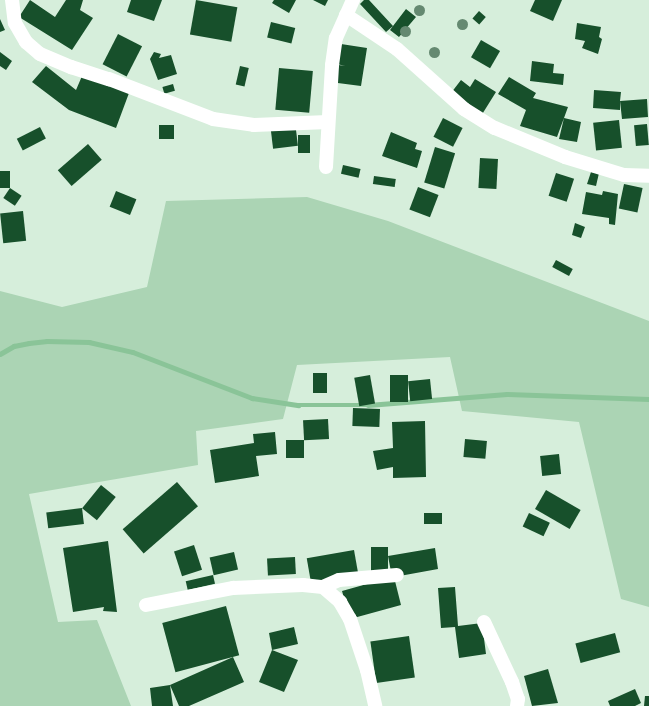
<!DOCTYPE html>
<style>
body{margin:0}
#map{position:relative;width:649px;height:706px;overflow:hidden;background:#d6eedb;font-family:"Public Sans",sans-serif}
div>[style]{position:absolute}
[style*='--x']{left:calc(var(--x)*1px);top:calc(var(--y)*1px);width:calc(var(--w)*1px);rotate:calc(var(--a)*1deg)}
.green>*{inset:0;background:#abd4b4}
.stream>*{height:4.5px;margin:-2.25px;padding:0 2.25px;transform-origin:2.25px;border-radius:2.25px;background:#8ac498}
.building>*{inset:0;background:#17502b;transform-origin:0 0}
.street>*{height:14px;margin:-7px;padding:0 7px;transform-origin:7px;border-radius:7px;background:#fff}
.trees>*{width:11px;height:11px;margin:-5.5px;border-radius:50%;background:#658971}
span{translate:-50% -50%;white-space:nowrap;text-align:center;line-height:1.15;-webkit-text-stroke:5px #e3fce8;paint-order:stroke}
</style>
<div id="map">
<div class="green">
<div style="clip-path:polygon(307px 197px,388px 221px,649px 321px,649px 607px,621px 599px,579px 422px,462px 411px,450px 357px,297px 365px,283px 419px,196px 431px,198px 465px,29px 494px,58px 622px,97px 620px,131px 706px,0 706px,0 291px,62px 307px,147px 287px,166px 201px)"></div>
</div>
<div class="stream">
<div style="--x:0;--y:354;--w:16;--a:-30"></div>
<div style="--x:14;--y:346;--w:15;--a:-11"></div>
<div style="--x:29;--y:343;--w:18;--a:-6"></div>
<div style="--x:47;--y:341;--w:42;--a:1.4"></div>
<div style="--x:89;--y:342;--w:45;--a:12.8"></div>
<div style="--x:133;--y:352;--w:128;--a:21.1"></div>
<div style="--x:252;--y:398;--w:47;--a:8.7"></div>
<div style="--x:298;--y:405;--w:70;--a:0"></div>
<div style="--x:368;--y:405;--w:139;--a:-4.5"></div>
<div style="--x:507;--y:394;--w:142;--a:2"></div>
</div>
<div class="building">
<div style="clip-path:polygon(30px 0,55px 17px,66px 0,83px 0,80px 10px,93px 18px,72px 50px,19px 17px)"></div>
<div style="clip-path:polygon(131px 0,162px 0,154px 21px,127px 12px)"></div>
<div style="left:196px;top:0;width:42px;height:35px;rotate:10deg"></div>
<div style="clip-path:polygon(274px 0,296px 0,289px 13px,272px 3px)"></div>
<div style="clip-path:polygon(313px 0,328px 0,325px 6px)"></div>
<div style="clip-path:polygon(364px 0,369px 0,393px 26px,406px 9px,416px 17px,399px 37px,390px 30px,393px 26px,386px 32px,360px 4px)"></div>
<div style="clip-path:polygon(535px 0,562px 0,553px 21px,530px 11px)"></div>
<div style="left:479px;top:11px;width:9px;height:10px;rotate:41deg"></div>
<div style="clip-path:polygon(0 19px,5px 30px,0 32px)"></div>
<div style="left:271px;top:22px;width:25px;height:16px;rotate:14deg"></div>
<div style="clip-path:polygon(577px 23px,601px 27px,599px 37px,602px 39px,598px 54px,582px 48px,585px 41px,575px 39px)"></div>
<div style="left:118px;top:34px;width:27px;height:34px;rotate:27deg"></div>
<div style="left:481px;top:40px;width:22px;height:20px;rotate:30deg"></div>
<div style="clip-path:polygon(341px 44px,367px 48px,361px 86px,330px 82px,332px 64px,345px 66px,337px 64px)"></div>
<div style="clip-path:polygon(0 52px,12px 61px,6px 70px,0 66px)"></div>
<div style="clip-path:polygon(154px 52px,161px 54px,159px 58px,171px 55px,177px 74px,158px 80px,150px 59px)"></div>
<div style="clip-path:polygon(532px 61px,554px 64px,553px 73px,564px 74px,563px 85px,530px 81px)"></div>
<div style="clip-path:polygon(46px 66px,76px 90px,82px 76px,129px 93px,116px 128px,69px 110px,32px 82px)"></div>
<div style="left:240px;top:66px;width:9px;height:19px;rotate:13deg"></div>
<div style="left:279px;top:68px;width:34px;height:42px;rotate:5deg"></div>
<div style="clip-path:polygon(509px 77px,536px 93px,533px 98px,568px 107px,564px 118px,581px 122px,577px 142px,559px 139px,564px 118px,557px 137px,520px 126px,526px 110px,498px 94px)"></div>
<div style="clip-path:polygon(475px 79px,496px 92px,481px 116px,451px 93px,461px 80px,470px 87px)"></div>
<div style="left:173px;top:84px;width:7px;height:11px;rotate:74deg"></div>
<div style="clip-path:polygon(594px 90px,621px 92px,620px 101px,647px 99px,648px 117px,622px 119px,620px 101px,620px 110px,593px 108px)"></div>
<div style="left:443px;top:118px;width:22px;height:21px;rotate:27deg"></div>
<div style="left:619px;top:120px;width:28px;height:26px;rotate:84deg"></div>
<div style="left:295px;top:122px;width:24px;height:25px;rotate:83deg"></div>
<div style="left:647px;top:124px;width:21px;height:13px;rotate:85deg"></div>
<div style="left:159px;top:125px;width:15px;height:14px"></div>
<div style="left:40px;top:127px;width:13px;height:26px;rotate:63deg"></div>
<div style="clip-path:polygon(391px 132px,417px 143px,415px 149px,422px 151px,417px 168px,382px 156px)"></div>
<div style="left:298px;top:135px;width:12px;height:18px"></div>
<div style="left:88px;top:144px;width:21px;height:40px;rotate:49deg"></div>
<div style="left:435px;top:147px;width:21px;height:37px;rotate:17deg"></div>
<div style="left:480px;top:158px;width:18px;height:30px;rotate:3deg"></div>
<div style="left:343px;top:165px;width:18px;height:9px;rotate:13deg"></div>
<div style="left:0;top:171px;width:10px;height:17px"></div>
<div style="clip-path:polygon(591px 172px,599px 173px,596px 186px,587px 184px)"></div>
<div style="left:556px;top:173px;width:19px;height:24px;rotate:18deg"></div>
<div style="left:374px;top:176px;width:22px;height:8px;rotate:8deg"></div>
<div style="left:624px;top:184px;width:19px;height:25px;rotate:12deg"></div>
<div style="left:418px;top:187px;width:22px;height:24px;rotate:21deg"></div>
<div style="left:10px;top:188px;width:14px;height:12px;rotate:34deg"></div>
<div style="left:116px;top:191px;width:22px;height:17px;rotate:22deg"></div>
<div style="clip-path:polygon(603px 191px,618px 194px,615px 225px,609px 224px,609px 218px,582px 214px,586px 192px,602px 195px)"></div>
<div style="left:23px;top:211px;width:30px;height:23px;rotate:84deg"></div>
<div style="clip-path:polygon(575px 223px,585px 227px,581px 238px,572px 235px)"></div>
<div style="left:556px;top:260px;width:19px;height:8px;rotate:28deg"></div>
<div style="left:313px;top:373px;width:14px;height:20px"></div>
<div style="left:370px;top:375px;width:29px;height:16px;rotate:80deg"></div>
<div style="left:390px;top:375px;width:18px;height:27px"></div>
<div style="left:430px;top:379px;width:20px;height:22px;rotate:84deg"></div>
<div style="left:353px;top:408px;width:27px;height:18px;rotate:2deg"></div>
<div style="left:328px;top:419px;width:20px;height:25px;rotate:87deg"></div>
<div style="clip-path:polygon(425px 421px,426px 477px,393px 478px,393px 467px,377px 470px,373px 451px,393px 448px,392px 422px)"></div>
<div style="clip-path:polygon(275px 432px,277px 454px,256px 456px,259px 476px,215px 483px,210px 450px,254px 443px,253px 434px)"></div>
<div style="left:465px;top:439px;width:22px;height:18px;rotate:5deg"></div>
<div style="left:286px;top:440px;width:18px;height:18px"></div>
<div style="left:559px;top:454px;width:20px;height:19px;rotate:84deg"></div>
<div style="left:177px;top:482px;width:32px;height:72px;rotate:49deg"></div>
<div style="left:101px;top:485px;width:19px;height:30px;rotate:39deg"></div>
<div style="left:546px;top:490px;width:40px;height:22px;rotate:30deg"></div>
<div style="left:82px;top:508px;width:16px;height:36px;rotate:83deg"></div>
<div style="left:442px;top:513px;width:11px;height:18px;rotate:90deg"></div>
<div style="left:529px;top:513px;width:23px;height:15px;rotate:25deg"></div>
<div style="clip-path:polygon(108px 541px,117px 612px,103px 611px,104px 607px,73px 612px,63px 548px)"></div>
<div style="left:194px;top:545px;width:26px;height:21px;rotate:72deg"></div>
<div style="left:371px;top:547px;width:17px;height:28px"></div>
<div style="clip-path:polygon(435px 548px,438px 569px,394px 577px,401px 605px,350px 619px,342px 591px,392px 577px,388px 556px)"></div>
<div style="left:354px;top:550px;width:27px;height:48px;rotate:80deg"></div>
<div style="left:234px;top:552px;width:18px;height:25px;rotate:77deg"></div>
<div style="left:295px;top:557px;width:17px;height:28px;rotate:87deg"></div>
<div style="left:213px;top:575px;width:9px;height:28px;rotate:77deg"></div>
<div style="clip-path:polygon(455px 587px,458px 626px,482px 623px,486px 654px,459px 658px,455px 627px,441px 628px,438px 588px)"></div>
<div style="left:226px;top:606px;width:51px;height:66px;rotate:75deg"></div>
<div style="clip-path:polygon(294px 627px,298px 644px,272px 650px,298px 660px,284px 692px,259px 682px,272px 650px,269px 633px)"></div>
<div style="left:615px;top:633px;width:20px;height:41px;rotate:75deg"></div>
<div style="left:409px;top:636px;width:42px;height:39px;rotate:82deg"></div>
<div style="clip-path:polygon(233px 657px,244px 682px,189px 706px,179px 706px,170px 685px,173px 706px,152px 706px,150px 688px,170px 685px)"></div>
<div style="clip-path:polygon(548px 669px,558px 703px,532px 706px,524px 676px)"></div>
<div style="clip-path:polygon(635px 689px,641px 703px,635px 706px,610px 706px,608px 701px)"></div>
<div style="clip-path:polygon(645px 696px,649px 696px,649px 706px,644px 706px)"></div>
</div>
<div class="street">
<div style="--x:12;--y:0;--w:23;--a:83"></div>
<div style="--x:15;--y:23;--w:22;--a:60"></div>
<div style="--x:26;--y:42;--w:18;--a:41"></div>
<div style="--x:40;--y:54;--w:34;--a:23"></div>
<div style="--x:71;--y:67;--w:40;--a:18"></div>
<div style="--x:109;--y:79;--w:111;--a:21"></div>
<div style="--x:213;--y:119;--w:41;--a:8.3"></div>
<div style="--x:254;--y:125;--w:74;--a:-2.3"></div>
<div style="--x:346;--y:15;--w:61;--a:33.7"></div>
<div style="--x:397;--y:49;--w:90;--a:41.8"></div>
<div style="--x:464;--y:109;--w:36;--a:32"></div>
<div style="--x:495;--y:128;--w:76;--a:22.5"></div>
<div style="--x:565;--y:157;--w:62;--a:17"></div>
<div style="--x:624;--y:175;--w:25;--a:2"></div>
<div style="--x:326;--y:167;--w:102;--a:-86.6"></div>
<div style="--x:332;--y:65;--w:27;--a:-82"></div>
<div style="--x:336;--y:38;--w:42;--a:-65.9"></div>
<div style="--x:323;--y:587;--w:17;--a:-24"></div>
<div style="--x:339;--y:580;--w:58;--a:-4.9"></div>
<div style="--x:146;--y:605;--w:89;--a:-11.1"></div>
<div style="--x:233;--y:588;--w:70;--a:-2.5"></div>
<div style="--x:303;--y:585;--w:20;--a:6"></div>
<div style="--x:323;--y:587;--w:23;--a:41"></div>
<div style="--x:340;--y:602;--w:20;--a:60"></div>
<div style="--x:350;--y:619;--w:54;--a:71.6"></div>
<div style="--x:367;--y:670;--w:37;--a:77"></div>
<div style="--x:484;--y:622;--w:66;--a:65"></div>
<div style="--x:512;--y:682;--w:18;--a:71"></div>
<div style="--x:518;--y:699;--w:7;--a:98"></div>
</div>
<div class="trees">
<div style="left:419px;top:10px"></div>
<div style="left:462px;top:24px"></div>
<div style="left:405px;top:31px"></div>
<div style="left:434px;top:52px"></div>
</div>
</div>
